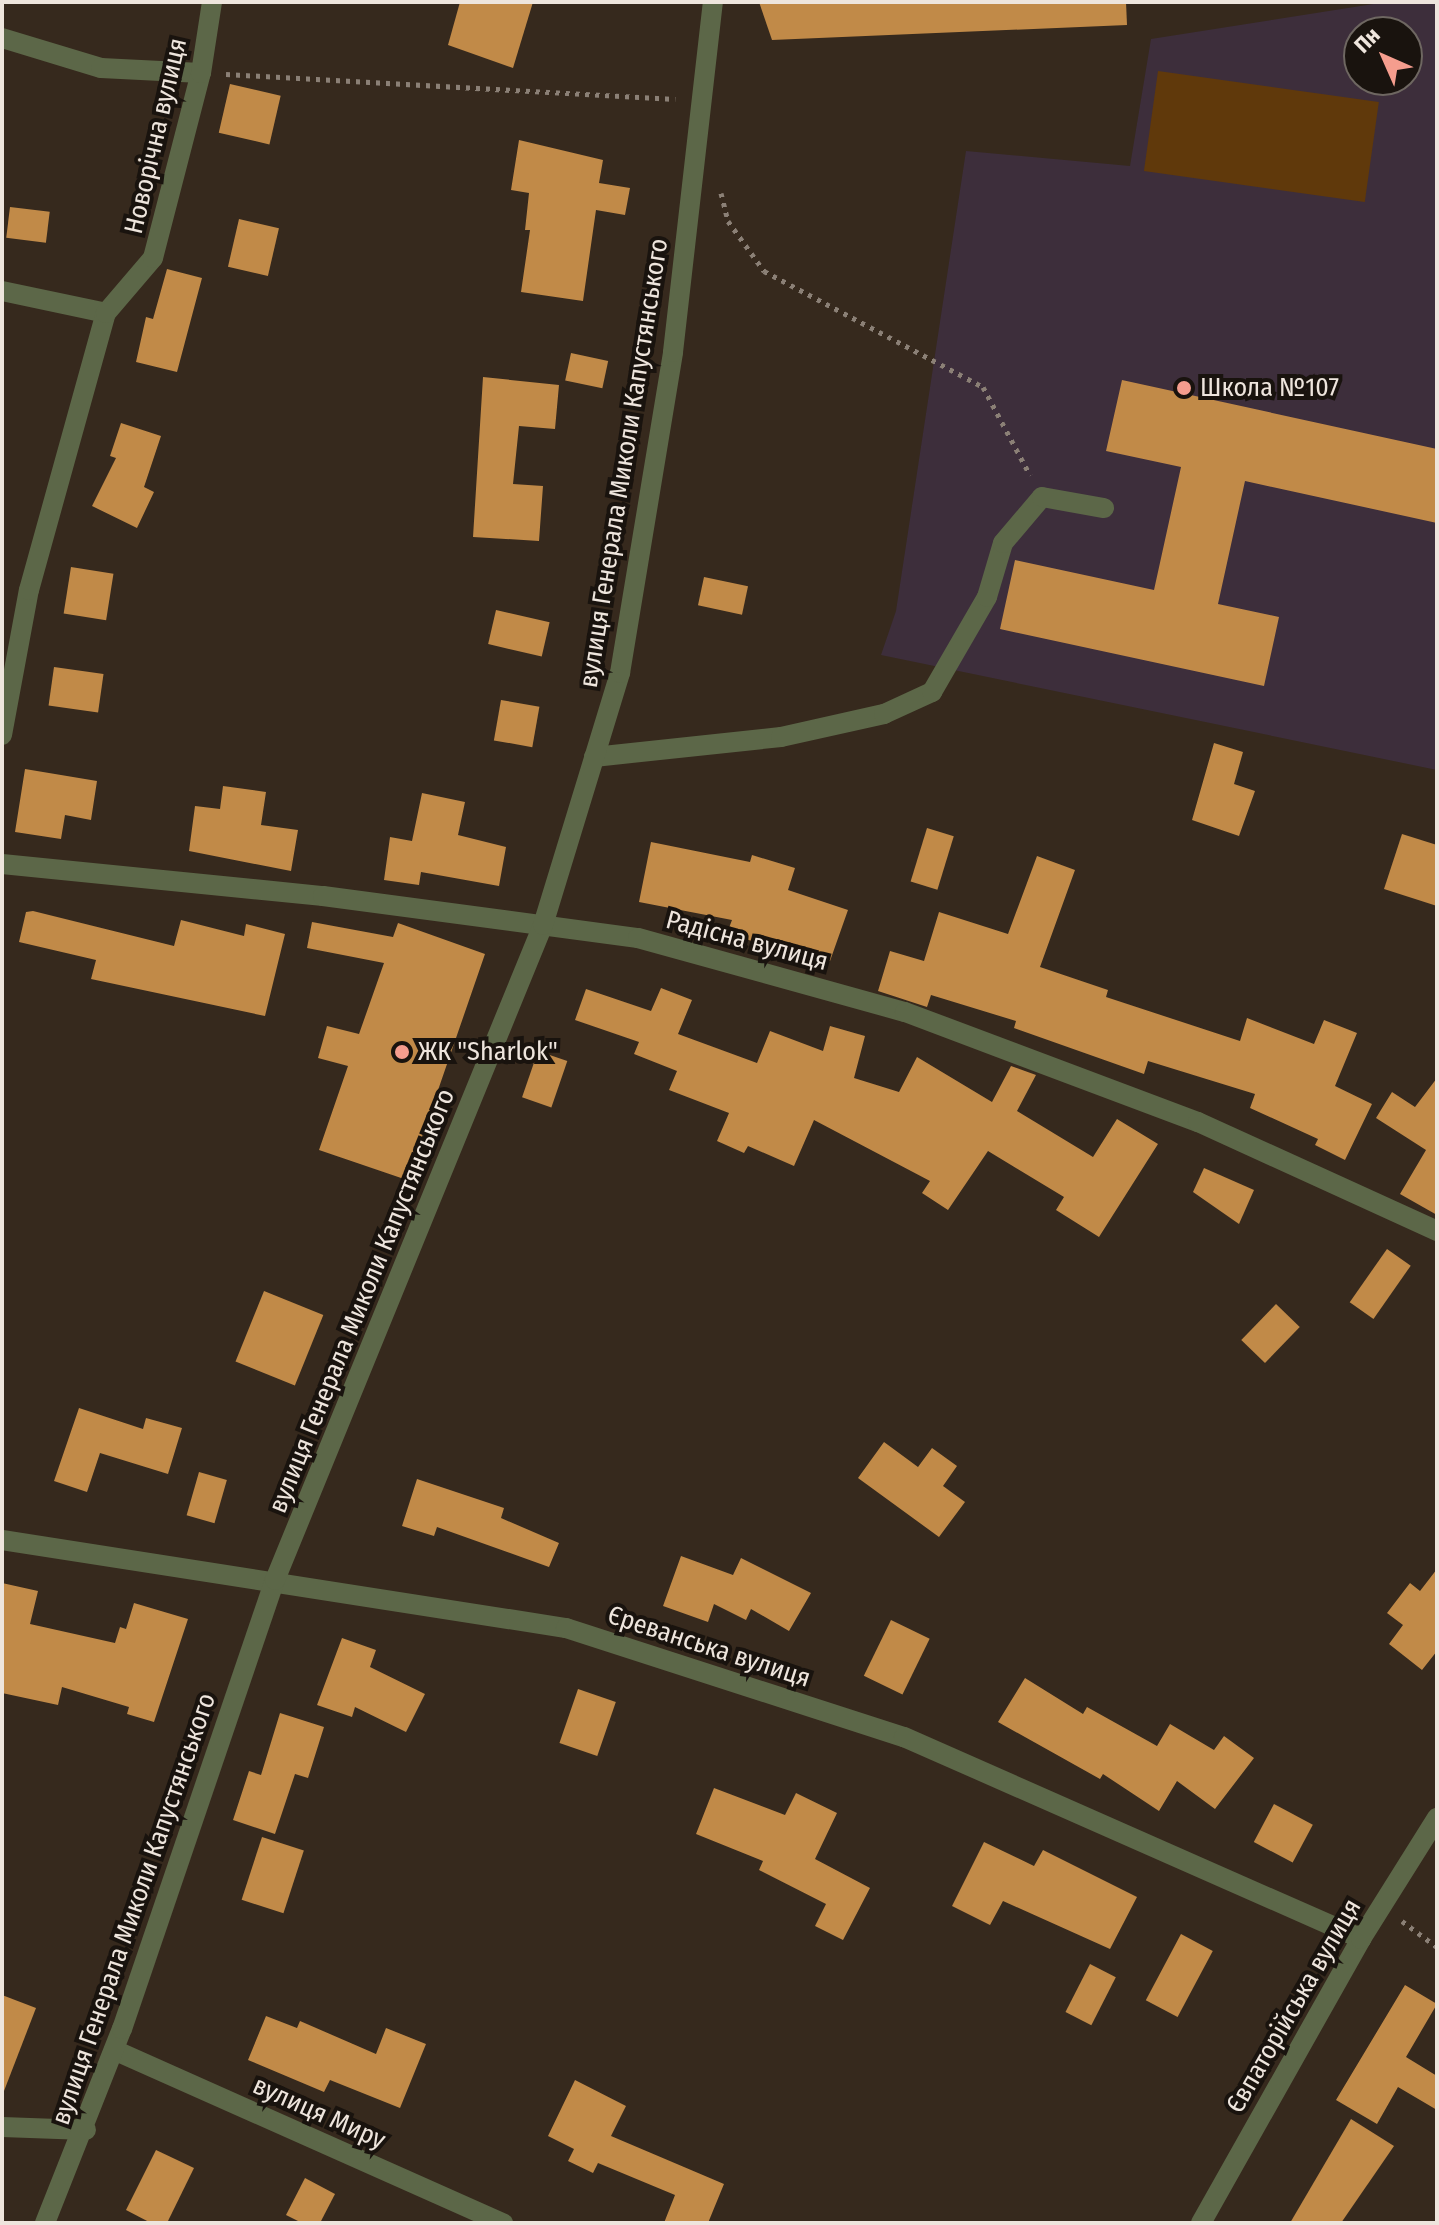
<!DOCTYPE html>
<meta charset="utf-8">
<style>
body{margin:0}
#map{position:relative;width:1439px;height:2225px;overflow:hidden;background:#36291d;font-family:"Fira Sans Condensed",sans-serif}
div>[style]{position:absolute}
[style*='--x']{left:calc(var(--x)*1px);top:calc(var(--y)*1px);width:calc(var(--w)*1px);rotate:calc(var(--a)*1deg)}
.education>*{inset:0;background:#3d2e3b}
.green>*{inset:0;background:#60390b;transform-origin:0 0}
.building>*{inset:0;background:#c18a48;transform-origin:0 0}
.path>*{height:5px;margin-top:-2.5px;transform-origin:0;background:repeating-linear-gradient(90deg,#8b8076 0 4px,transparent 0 10px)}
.lane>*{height:20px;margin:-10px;padding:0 10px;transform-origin:10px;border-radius:10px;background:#5c6748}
.street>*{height:20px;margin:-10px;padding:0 10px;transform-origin:10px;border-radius:10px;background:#5c6748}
.dots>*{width:22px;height:22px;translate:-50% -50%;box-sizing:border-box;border:4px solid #19130e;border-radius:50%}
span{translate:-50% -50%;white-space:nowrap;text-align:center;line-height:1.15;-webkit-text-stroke:8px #19130e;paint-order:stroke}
.street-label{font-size:26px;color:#eee5dd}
.poi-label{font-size:26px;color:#eee5dd}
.left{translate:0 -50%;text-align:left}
.frame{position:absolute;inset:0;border:4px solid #eee5dd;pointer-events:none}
.north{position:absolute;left:1343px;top:16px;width:80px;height:80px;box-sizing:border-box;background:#19130e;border:2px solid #6e6761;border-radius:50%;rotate:315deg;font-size:22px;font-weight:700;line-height:32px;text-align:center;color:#eee5dd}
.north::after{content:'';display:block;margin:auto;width:28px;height:36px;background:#f59d8e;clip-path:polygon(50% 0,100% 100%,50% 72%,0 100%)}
</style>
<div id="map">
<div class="education">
<div style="clip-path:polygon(evenodd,1386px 2px,1437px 2px,1437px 770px,881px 655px,896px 611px,966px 151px,1130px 166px,1151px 39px,1386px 2px,1359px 32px,1407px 32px,1407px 80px,1359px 80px,1359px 32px)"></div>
</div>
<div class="green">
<div style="left:1158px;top:71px;width:223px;height:101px;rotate:8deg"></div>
</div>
<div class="building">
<div style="clip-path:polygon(460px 2px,533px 2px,513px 68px,448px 45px)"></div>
<div style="clip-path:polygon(759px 2px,1126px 2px,1127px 25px,772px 40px)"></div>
<div style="left:230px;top:84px;width:52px;height:50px;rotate:13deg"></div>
<div style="clip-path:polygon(519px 140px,603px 160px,599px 183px,630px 188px,625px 215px,596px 210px,583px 301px,521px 292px,530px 230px,525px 230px,529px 193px,511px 190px)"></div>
<div style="left:10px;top:207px;width:40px;height:31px;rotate:7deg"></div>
<div style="left:239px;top:219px;width:41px;height:49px;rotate:13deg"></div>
<div style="clip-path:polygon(167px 269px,202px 278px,177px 372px,136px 362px,146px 317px,153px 319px)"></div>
<div style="left:571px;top:353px;width:38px;height:28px;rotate:12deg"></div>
<div style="clip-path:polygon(483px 377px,559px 385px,555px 429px,519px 426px,513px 484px,543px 486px,539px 541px,473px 537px)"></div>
<div style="clip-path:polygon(1122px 380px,1437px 449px,1437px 523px,1245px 481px,1218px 604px,1279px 617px,1264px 686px,1000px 629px,1015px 560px,1154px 590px,1181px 467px,1106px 451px)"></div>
<div style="clip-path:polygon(121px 423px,161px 436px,144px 487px,154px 492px,137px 528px,92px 506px,116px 458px,110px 456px)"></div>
<div style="left:71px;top:567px;width:43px;height:47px;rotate:9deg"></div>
<div style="left:704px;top:577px;width:45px;height:29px;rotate:12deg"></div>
<div style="left:496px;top:610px;width:55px;height:35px;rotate:13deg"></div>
<div style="left:54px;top:667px;width:50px;height:39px;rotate:8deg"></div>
<div style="left:501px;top:700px;width:39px;height:41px;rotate:10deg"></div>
<div style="clip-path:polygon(1214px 743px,1243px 752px,1234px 784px,1255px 791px,1239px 836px,1192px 820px)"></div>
<div style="clip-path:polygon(25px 769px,97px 781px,91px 820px,65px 815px,61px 839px,15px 832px)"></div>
<div style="clip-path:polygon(223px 786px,266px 792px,261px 825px,298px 830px,291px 871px,189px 851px,195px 806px,220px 809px)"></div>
<div style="clip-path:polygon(422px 793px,465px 802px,458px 835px,506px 847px,499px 886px,421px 872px,419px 885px,384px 880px,390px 837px,412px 841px)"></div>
<div style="left:927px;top:828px;width:28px;height:56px;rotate:17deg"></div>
<div style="clip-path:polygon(1402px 834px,1437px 845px,1437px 906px,1384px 889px)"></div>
<div style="clip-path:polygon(651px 842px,750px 862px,752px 855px,795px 868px,788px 890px,848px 910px,830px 961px,772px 941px,770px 947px,727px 933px,732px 920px,639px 902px)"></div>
<div style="clip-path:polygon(1037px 856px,1075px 870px,1040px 967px,1108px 990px,1106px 997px,1240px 1041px,1247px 1018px,1314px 1044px,1324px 1020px,1357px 1033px,1335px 1086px,1372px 1104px,1345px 1160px,1315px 1145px,1318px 1139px,1250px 1108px,1255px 1094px,1148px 1061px,1144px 1074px,1014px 1028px,1016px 1021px,931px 995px,927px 1007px,878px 991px,890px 951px,924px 961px,939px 912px,1008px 934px)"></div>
<div style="clip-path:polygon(33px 911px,174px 946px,181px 920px,244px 936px,246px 924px,285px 934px,265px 1016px,91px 979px,96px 960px,19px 942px,26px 912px)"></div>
<div style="clip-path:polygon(312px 922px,393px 937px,398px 923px,485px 954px,407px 1180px,319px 1150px,348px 1066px,318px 1058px,327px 1026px,359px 1034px,384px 963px,307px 948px)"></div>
<div style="clip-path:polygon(661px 988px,692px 1000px,678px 1034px,757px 1063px,770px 1031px,823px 1051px,830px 1026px,865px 1036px,854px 1078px,899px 1092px,917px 1057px,992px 1102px,1011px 1066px,1036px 1075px,1017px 1111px,1093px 1157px,1117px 1119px,1158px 1144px,1099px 1237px,1056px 1210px,1064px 1197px,988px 1151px,948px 1210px,922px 1193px,930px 1181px,814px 1120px,794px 1166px,748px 1146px,744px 1153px,717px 1141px,729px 1113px,669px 1090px,677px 1071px,634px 1054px,639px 1042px,575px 1020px,586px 989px,651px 1011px)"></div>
<div style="left:538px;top:1051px;width:31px;height:49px;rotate:19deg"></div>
<div style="clip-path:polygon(1437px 1078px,1437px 1215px,1400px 1194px,1426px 1150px,1376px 1118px,1392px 1092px,1415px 1107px)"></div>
<div style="clip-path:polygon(1204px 1168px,1254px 1190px,1239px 1224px,1193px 1192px)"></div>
<div style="left:1387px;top:1249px;width:29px;height:65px;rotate:35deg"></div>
<div style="left:264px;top:1291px;width:64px;height:76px;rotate:22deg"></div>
<div style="left:1276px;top:1304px;width:33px;height:50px;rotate:44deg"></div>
<div style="clip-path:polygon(79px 1408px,143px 1429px,146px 1418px,182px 1428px,168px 1474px,100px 1453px,87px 1492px,54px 1481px)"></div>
<div style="clip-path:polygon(884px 1442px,918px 1467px,932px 1448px,957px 1466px,943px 1486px,965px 1502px,939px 1537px,858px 1478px)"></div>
<div style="left:199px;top:1472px;width:29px;height:45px;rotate:16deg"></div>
<div style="clip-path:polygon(417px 1479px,504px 1508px,501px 1518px,559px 1543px,549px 1567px,437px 1527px,434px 1536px,402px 1526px)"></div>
<div style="clip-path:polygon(681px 1556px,733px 1575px,741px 1558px,811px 1593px,789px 1631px,751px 1609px,746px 1620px,714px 1604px,708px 1622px,663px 1606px)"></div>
<div style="clip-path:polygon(1437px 1569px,1437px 1651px,1422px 1670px,1389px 1644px,1403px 1625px,1387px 1613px,1410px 1583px,1420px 1591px)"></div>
<div style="clip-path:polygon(2px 1583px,38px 1591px,30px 1624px,115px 1643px,120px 1627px,126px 1629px,134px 1603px,188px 1619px,154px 1722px,127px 1714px,129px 1707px,62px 1687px,58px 1705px,2px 1693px)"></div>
<div style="left:891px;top:1620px;width:43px;height:62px;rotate:26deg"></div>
<div style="clip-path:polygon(342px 1638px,376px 1650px,370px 1667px,425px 1694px,406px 1732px,355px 1707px,352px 1717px,317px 1705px)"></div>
<div style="clip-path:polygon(1025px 1678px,1083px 1714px,1087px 1707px,1157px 1746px,1170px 1724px,1214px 1750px,1224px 1736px,1254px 1758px,1215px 1809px,1177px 1781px,1159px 1811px,1103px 1774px,1100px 1779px,998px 1722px)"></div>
<div style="left:578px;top:1689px;width:40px;height:57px;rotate:19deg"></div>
<div style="clip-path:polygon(280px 1713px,324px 1727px,308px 1778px,295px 1774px,275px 1834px,233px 1820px,249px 1771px,261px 1775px)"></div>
<div style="clip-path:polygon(714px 1788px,785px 1815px,796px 1793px,837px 1813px,815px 1859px,870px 1888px,843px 1940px,815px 1926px,826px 1904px,759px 1870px,763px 1861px,696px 1834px)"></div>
<div style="left:1274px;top:1804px;width:44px;height:43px;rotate:28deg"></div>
<div style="left:262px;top:1837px;width:44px;height:66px;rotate:18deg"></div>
<div style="clip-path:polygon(984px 1842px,1034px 1866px,1043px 1850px,1137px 1897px,1110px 1949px,1003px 1901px,990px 1925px,952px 1906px)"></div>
<div style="left:1181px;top:1934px;width:36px;height:75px;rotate:28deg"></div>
<div style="left:1090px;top:1964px;width:29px;height:54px;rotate:27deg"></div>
<div style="clip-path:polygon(1405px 1985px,1437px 2004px,1406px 2057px,1437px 2076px,1437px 2110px,1398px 2087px,1377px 2124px,1336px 2100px)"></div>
<div style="clip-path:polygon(2px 1995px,36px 2008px,4px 2091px,2px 2090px)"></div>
<div style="clip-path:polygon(266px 2016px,297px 2028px,300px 2021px,376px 2054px,386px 2028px,426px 2044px,400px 2108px,330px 2080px,324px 2092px,248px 2060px)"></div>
<div style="clip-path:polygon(575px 2080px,626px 2106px,611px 2136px,724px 2184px,708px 2223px,664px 2223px,675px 2195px,598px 2163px,593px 2173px,568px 2161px,574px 2149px,548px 2136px)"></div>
<div style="clip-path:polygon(1351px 2119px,1394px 2146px,1341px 2223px,1290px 2223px)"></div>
<div style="clip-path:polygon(156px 2150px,194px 2168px,167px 2223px,151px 2223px,126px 2210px)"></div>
<div style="clip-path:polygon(305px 2178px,335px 2194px,320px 2223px,302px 2223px,286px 2215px)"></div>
</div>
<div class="path">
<div style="--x:226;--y:74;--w:450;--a:3.2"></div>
<div style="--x:721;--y:193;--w:29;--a:76"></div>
<div style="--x:728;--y:221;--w:62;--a:54.2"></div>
<div style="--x:764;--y:271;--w:248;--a:27.9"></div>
<div style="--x:983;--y:387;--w:100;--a:61.9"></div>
<div style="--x:1402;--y:1921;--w:44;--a:36.6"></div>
</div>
<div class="lane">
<div style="--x:2;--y:38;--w:103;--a:16.9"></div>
<div style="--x:101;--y:68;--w:100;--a:2.9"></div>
</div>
<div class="street">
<div style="--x:2;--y:291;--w:106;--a:11.9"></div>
<div style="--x:2;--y:735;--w:147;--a:-79.5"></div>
<div style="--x:29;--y:590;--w:288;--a:-74.5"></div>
<div style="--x:106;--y:313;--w:72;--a:-49.5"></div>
<div style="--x:153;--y:258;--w:191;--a:-75.5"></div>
<div style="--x:201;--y:73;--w:72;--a:-81.2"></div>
<div style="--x:594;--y:757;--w:188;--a:-6.1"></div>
<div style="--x:781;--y:737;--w:106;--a:-12.6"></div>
<div style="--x:884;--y:714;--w:53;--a:-24.6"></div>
<div style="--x:932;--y:692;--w:110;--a:-59.9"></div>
<div style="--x:987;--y:597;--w:56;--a:-73.5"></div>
<div style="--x:1003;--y:543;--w:60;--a:-49.7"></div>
<div style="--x:1042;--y:497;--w:63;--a:10.1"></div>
<div style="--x:2;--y:864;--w:323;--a:5.7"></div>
<div style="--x:323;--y:896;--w:318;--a:7.6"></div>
<div style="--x:638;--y:938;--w:277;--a:15.5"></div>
<div style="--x:905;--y:1012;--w:313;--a:20.6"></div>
<div style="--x:1198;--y:1122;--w:263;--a:24.5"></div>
<div style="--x:2;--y:1540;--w:571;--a:8.87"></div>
<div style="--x:566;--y:1628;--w:355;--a:17.9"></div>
<div style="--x:904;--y:1737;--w:500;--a:23.8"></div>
<div style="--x:114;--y:2050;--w:426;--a:24"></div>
<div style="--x:2;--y:2127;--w:84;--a:2"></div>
<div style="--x:45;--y:2223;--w:209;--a:-68.4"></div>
<div style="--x:122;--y:2029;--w:474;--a:-71.2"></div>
<div style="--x:275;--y:1580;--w:708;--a:-67.75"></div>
<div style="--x:543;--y:925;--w:264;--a:-73"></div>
<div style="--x:620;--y:673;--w:325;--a:-80.6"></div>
<div style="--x:673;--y:352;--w:352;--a:-83.5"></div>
<div style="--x:1201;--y:2223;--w:326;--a:-60.6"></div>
<div style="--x:1361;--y:1939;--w:143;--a:-57.9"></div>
</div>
<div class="dots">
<div style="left:1184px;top:388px;background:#f59d8e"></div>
<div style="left:402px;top:1052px;background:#f59d8e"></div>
</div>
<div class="street-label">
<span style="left:156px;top:136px;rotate:-77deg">Новорічна вулиця</span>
<span style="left:624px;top:463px;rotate:-81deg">вулиця Генерала Миколи Капустянського</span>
<span style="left:747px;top:941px;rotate:15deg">Радісна вулиця</span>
<span style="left:362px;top:1301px;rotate:-68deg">вулиця Генерала Миколи Капустянського</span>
<span style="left:709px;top:1647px;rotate:18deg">Єреванська вулиця</span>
<span style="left:134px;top:1909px;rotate:-71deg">вулиця Генерала Миколи Капустянського</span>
<span style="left:1294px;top:2006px;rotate:-60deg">Євпаторійська вулиця</span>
<span style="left:319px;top:2113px;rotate:24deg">вулиця Миру</span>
</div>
<div class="poi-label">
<span class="left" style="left:1200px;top:388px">Школа №107</span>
<span class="left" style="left:418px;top:1052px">ЖК "Sharlok"</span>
</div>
<div class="frame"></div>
<div class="north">Пн</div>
</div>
